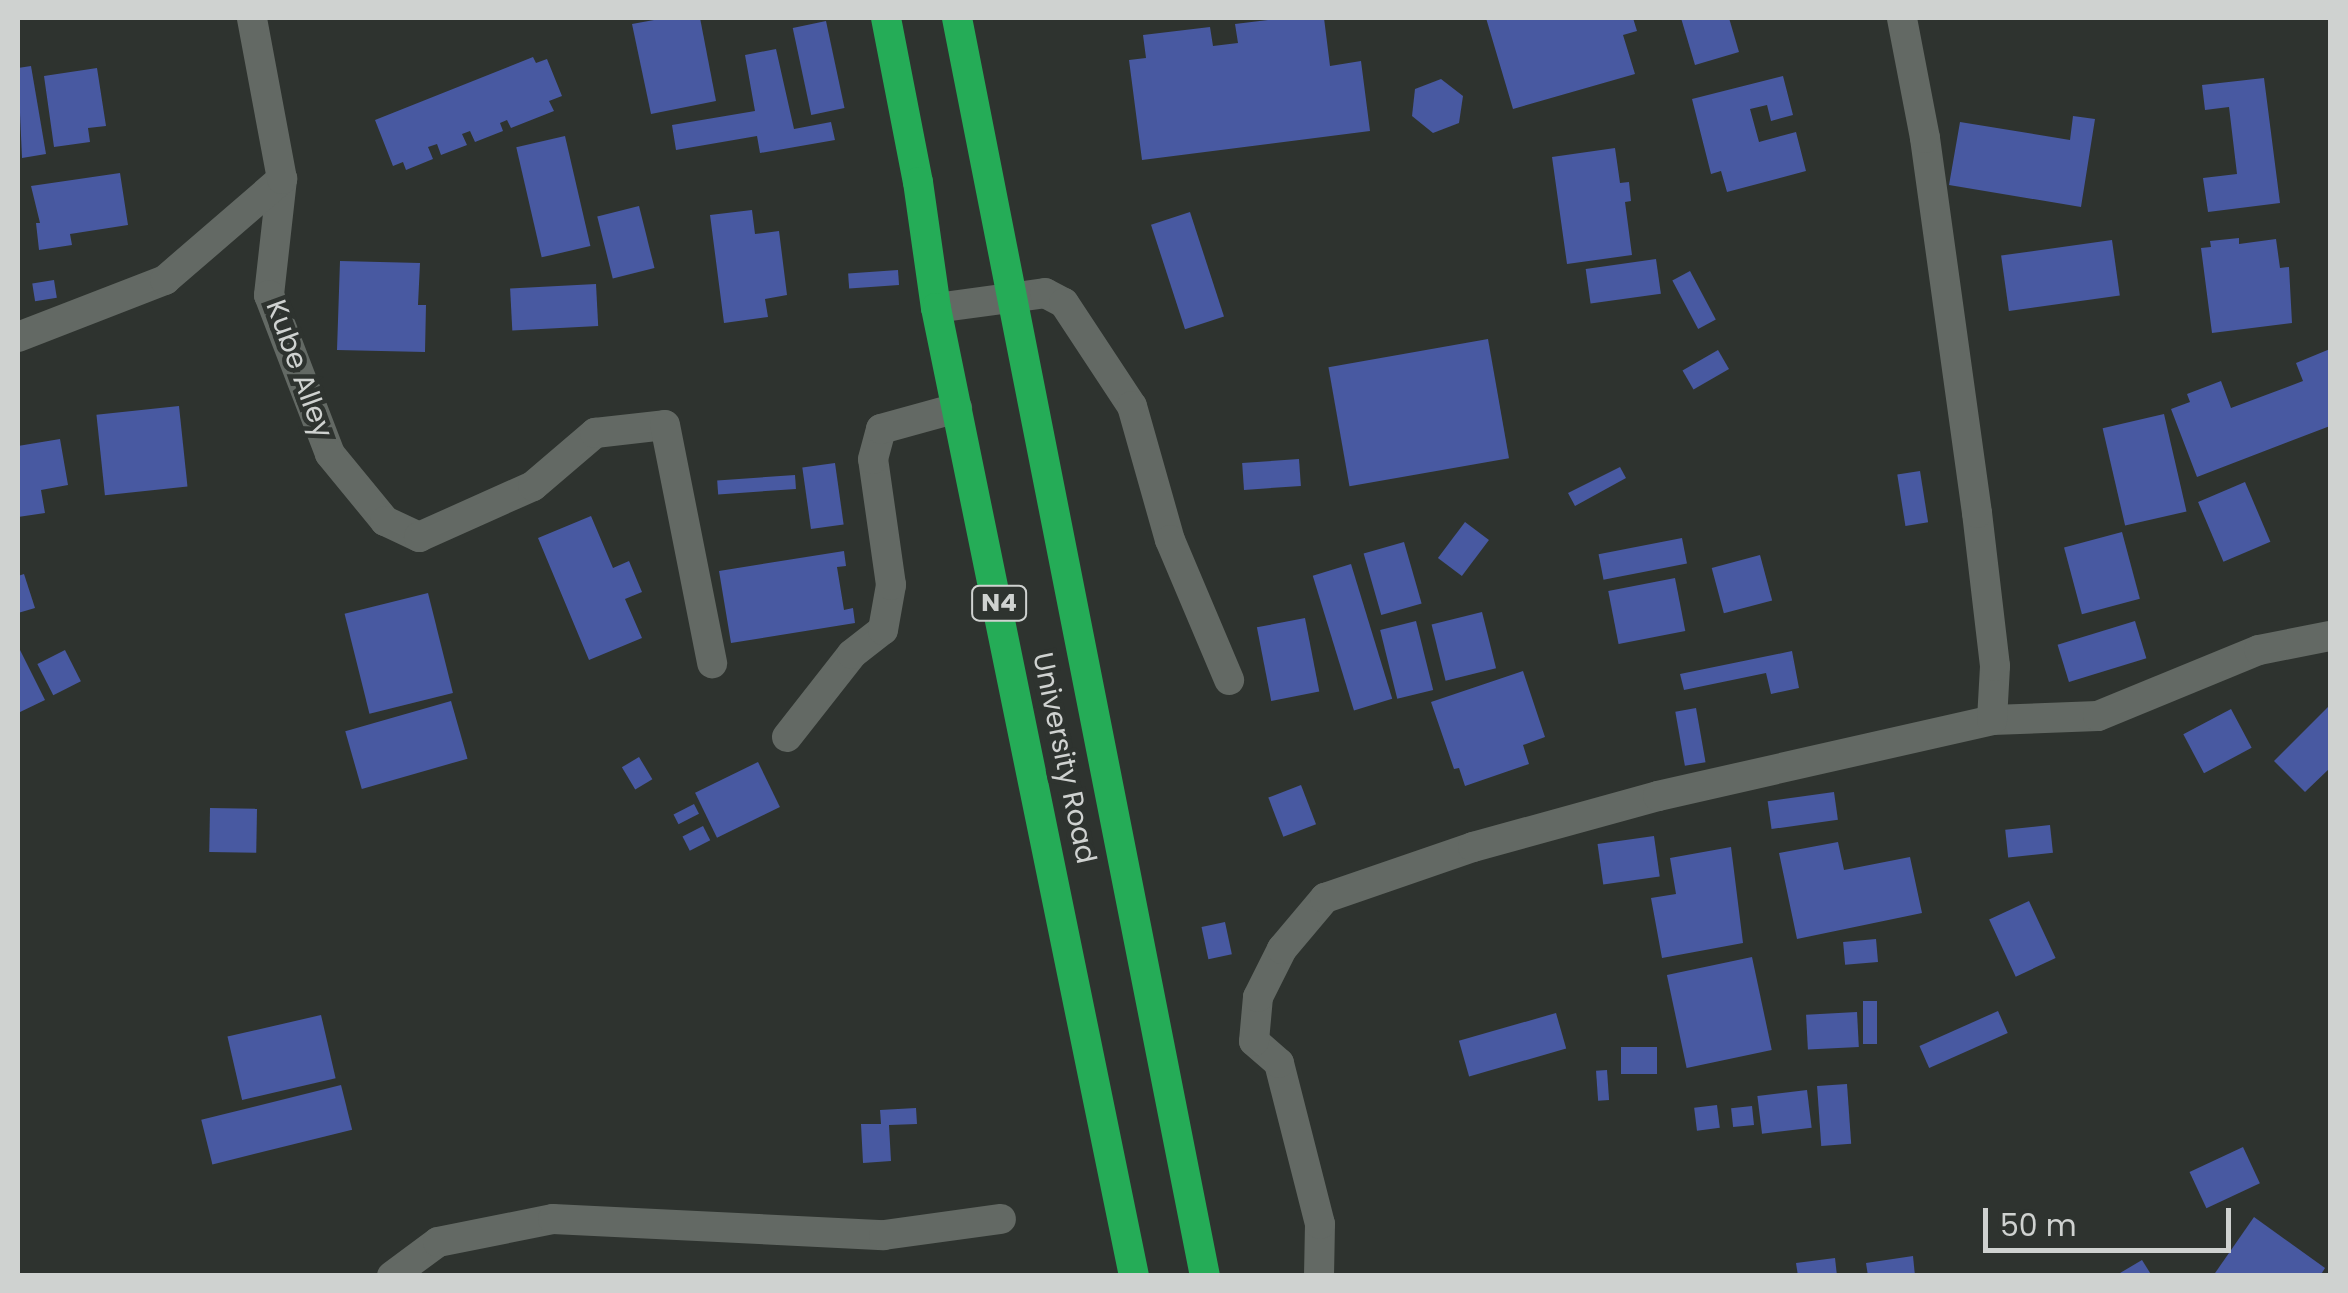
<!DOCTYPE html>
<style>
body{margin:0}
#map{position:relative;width:2348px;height:1293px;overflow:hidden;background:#2e332f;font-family:Poppins,sans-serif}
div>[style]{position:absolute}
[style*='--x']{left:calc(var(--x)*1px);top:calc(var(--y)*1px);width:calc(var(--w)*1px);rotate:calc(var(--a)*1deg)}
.building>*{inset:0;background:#4859a1;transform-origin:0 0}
.minor>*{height:30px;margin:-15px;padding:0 15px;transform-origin:15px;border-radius:15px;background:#636964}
.highway>*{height:30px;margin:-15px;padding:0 15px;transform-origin:15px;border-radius:15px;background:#25ac57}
span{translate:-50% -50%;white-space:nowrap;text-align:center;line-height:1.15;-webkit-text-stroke:9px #2e332f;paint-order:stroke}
.shield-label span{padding:2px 8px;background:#2e332f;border:2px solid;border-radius:8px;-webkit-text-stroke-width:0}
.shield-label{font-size:25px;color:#cfd2d0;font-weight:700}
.street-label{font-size:28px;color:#cfd2d0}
.frame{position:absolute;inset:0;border:20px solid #cfd2d0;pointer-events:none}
.scale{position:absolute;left:1983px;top:1208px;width:248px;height:45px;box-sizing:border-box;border:5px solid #cfd2d0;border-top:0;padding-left:12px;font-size:30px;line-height:35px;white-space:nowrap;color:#cfd2d0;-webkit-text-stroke:8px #2e332f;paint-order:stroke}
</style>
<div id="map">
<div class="building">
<div style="clip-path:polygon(665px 18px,700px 18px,716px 101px,651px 114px,632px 24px)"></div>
<div style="clip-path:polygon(1283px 18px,1324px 18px,1330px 66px,1361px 61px,1370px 131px,1142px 160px,1129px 60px,1146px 58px,1143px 35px,1210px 27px,1213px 46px,1238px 43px,1235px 24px)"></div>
<div style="clip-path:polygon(1486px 18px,1633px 18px,1637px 31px,1623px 35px,1635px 74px,1513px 109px)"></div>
<div style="clip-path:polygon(1681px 18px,1729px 18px,1739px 52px,1695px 65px)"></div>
<div style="left:826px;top:21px;width:89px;height:34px;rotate:78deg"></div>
<div style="clip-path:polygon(776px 49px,794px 129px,831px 122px,835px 140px,760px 153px,757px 136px,676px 150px,672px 125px,755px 111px,745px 55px)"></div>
<div style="clip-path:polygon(533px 57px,536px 63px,547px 59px,562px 96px,549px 101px,554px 111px,511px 128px,507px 120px,500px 123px,503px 131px,475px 142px,470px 131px,462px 134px,467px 145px,441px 155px,437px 144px,428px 147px,433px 159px,406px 170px,403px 162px,393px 166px,375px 120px)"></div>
<div style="clip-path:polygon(31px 66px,46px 154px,22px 158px,18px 68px)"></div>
<div style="clip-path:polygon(97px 68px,106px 126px,88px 128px,90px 142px,54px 147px,44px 76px)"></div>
<div style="clip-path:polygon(1783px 76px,1793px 115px,1771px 121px,1767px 105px,1750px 109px,1759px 142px,1796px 132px,1806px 171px,1727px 192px,1721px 171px,1711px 174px,1692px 99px)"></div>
<div style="clip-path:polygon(2264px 78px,2280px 203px,2208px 212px,2203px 178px,2237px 174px,2229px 107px,2205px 110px,2202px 85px)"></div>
<div style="clip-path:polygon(1441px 79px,1463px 96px,1459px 123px,1433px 133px,1412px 116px,1415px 89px)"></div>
<div style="clip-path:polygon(2073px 116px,2095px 119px,2081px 207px,1949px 185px,1960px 122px,2070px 140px)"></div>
<div style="left:565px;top:136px;width:113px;height:50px;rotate:77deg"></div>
<div style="clip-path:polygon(1615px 148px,1620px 183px,1629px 182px,1631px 201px,1625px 202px,1632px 255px,1567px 264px,1552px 157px)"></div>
<div style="clip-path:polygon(120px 173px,128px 225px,70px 234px,72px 245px,39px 250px,36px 223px,40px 223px,31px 186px)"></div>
<div style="left:639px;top:206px;width:64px;height:43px;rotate:76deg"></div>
<div style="clip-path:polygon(752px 210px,755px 234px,779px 231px,787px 295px,765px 299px,768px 317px,724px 323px,710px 215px)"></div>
<div style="left:1190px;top:212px;width:110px;height:41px;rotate:72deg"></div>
<div style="clip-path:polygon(2239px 238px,2239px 244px,2276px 239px,2280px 268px,2289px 267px,2292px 323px,2212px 333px,2201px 248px,2211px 247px,2210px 241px)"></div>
<div style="left:2112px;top:240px;width:56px;height:112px;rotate:82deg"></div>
<div style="left:1656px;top:259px;width:35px;height:71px;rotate:82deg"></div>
<div style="clip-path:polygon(340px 261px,420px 263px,418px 305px,426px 305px,425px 352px,337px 350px)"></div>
<div style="left:898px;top:270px;width:15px;height:50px;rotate:86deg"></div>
<div style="left:1690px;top:271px;width:55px;height:20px;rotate:62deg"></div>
<div style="left:54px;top:280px;width:18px;height:22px;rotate:81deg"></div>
<div style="left:596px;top:284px;width:42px;height:86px;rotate:87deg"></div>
<div style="left:1488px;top:339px;width:121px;height:162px;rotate:80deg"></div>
<div style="clip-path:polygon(2330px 349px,2330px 426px,2197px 477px,2171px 409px,2190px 402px,2187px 394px,2221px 381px,2231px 408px,2303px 381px,2296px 363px)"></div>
<div style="left:1718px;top:350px;width:22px;height:41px;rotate:60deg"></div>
<div style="left:179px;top:406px;width:81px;height:83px;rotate:84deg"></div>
<div style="left:2164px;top:414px;width:100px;height:63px;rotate:77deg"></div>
<div style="clip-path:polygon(60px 439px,68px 485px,41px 490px,45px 513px,18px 517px,18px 446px)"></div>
<div style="left:1299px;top:459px;width:27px;height:57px;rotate:86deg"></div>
<div style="left:835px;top:463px;width:62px;height:33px;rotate:82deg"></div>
<div style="clip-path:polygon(1620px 467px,1626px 478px,1575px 506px,1568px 493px)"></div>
<div style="left:1920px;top:471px;width:52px;height:23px;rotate:81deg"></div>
<div style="left:795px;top:475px;width:14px;height:78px;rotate:86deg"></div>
<div style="left:2245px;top:482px;width:65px;height:51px;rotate:67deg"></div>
<div style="clip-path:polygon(591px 516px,613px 568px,629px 561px,642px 592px,625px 599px,642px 638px,589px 660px,538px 538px)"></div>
<div style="left:1465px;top:522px;width:30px;height:45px;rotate:37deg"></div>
<div style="left:2122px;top:532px;width:69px;height:60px;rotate:75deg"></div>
<div style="left:1682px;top:538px;width:26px;height:85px;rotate:79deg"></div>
<div style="left:1404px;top:542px;width:64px;height:42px;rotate:74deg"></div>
<div style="clip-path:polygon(844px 551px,846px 566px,837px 567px,844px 610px,853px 608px,855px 623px,731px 643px,719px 571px)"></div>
<div style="left:1760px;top:555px;width:47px;height:50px;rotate:75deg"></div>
<div style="left:1351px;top:564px;width:141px;height:40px;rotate:73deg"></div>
<div style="clip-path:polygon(24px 574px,35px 608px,18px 613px,18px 576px)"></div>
<div style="left:1675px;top:578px;width:54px;height:68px;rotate:79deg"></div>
<div style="left:428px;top:593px;width:103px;height:86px;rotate:76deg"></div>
<div style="left:1482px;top:612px;width:58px;height:52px;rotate:76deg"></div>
<div style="left:1305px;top:618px;width:75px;height:49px;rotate:79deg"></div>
<div style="left:1416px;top:621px;width:71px;height:37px;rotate:76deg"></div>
<div style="left:2135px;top:621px;width:39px;height:81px;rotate:73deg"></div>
<div style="clip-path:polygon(18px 646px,45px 700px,18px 713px)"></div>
<div style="left:65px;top:650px;width:35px;height:31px;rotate:63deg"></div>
<div style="clip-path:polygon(1792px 651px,1799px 688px,1771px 694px,1766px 673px,1684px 690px,1680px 674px)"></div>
<div style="clip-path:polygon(1523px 671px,1545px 737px,1523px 745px,1529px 764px,1465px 786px,1459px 768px,1454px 769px,1431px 702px)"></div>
<div style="left:451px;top:701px;width:60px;height:110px;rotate:74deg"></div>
<div style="clip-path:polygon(2330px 705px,2330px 768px,2305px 792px,2274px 761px)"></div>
<div style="left:1696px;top:708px;width:55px;height:21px;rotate:80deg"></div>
<div style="left:2231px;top:709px;width:44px;height:54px;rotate:62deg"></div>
<div style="left:639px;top:757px;width:26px;height:20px;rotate:59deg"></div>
<div style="left:758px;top:762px;width:50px;height:70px;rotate:64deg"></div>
<div style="left:1301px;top:785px;width:42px;height:35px;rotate:69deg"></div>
<div style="left:1834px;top:792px;width:28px;height:67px;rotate:82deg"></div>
<div style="left:694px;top:804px;width:11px;height:23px;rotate:63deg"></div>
<div style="left:210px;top:808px;width:47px;height:44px;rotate:1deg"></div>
<div style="left:2050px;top:825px;width:28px;height:45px;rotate:84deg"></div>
<div style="left:703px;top:826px;width:16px;height:23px;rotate:63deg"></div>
<div style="left:1654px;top:836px;width:41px;height:57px;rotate:82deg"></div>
<div style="clip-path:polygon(1838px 842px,1844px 870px,1910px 857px,1922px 913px,1797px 939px,1779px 853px)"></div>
<div style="clip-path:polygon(1731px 847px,1743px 943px,1662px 958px,1651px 898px,1676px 894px,1670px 858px)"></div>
<div style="left:2029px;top:901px;width:63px;height:44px;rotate:65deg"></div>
<div style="left:1225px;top:922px;width:33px;height:24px;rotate:78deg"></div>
<div style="left:1876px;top:939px;width:23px;height:33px;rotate:85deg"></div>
<div style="left:1752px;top:957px;width:95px;height:87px;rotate:78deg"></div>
<div style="left:1863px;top:1001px;width:14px;height:43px"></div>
<div style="left:1998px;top:1011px;width:24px;height:86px;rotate:66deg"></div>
<div style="left:1857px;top:1012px;width:35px;height:51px;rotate:87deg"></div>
<div style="left:1556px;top:1013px;width:37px;height:101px;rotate:74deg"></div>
<div style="left:321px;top:1015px;width:65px;height:96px;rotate:77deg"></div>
<div style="left:1621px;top:1047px;width:36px;height:27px"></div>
<div style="left:1607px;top:1070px;width:30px;height:11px;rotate:86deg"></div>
<div style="left:1847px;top:1084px;width:60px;height:30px;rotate:86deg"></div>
<div style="left:341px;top:1085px;width:46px;height:144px;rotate:76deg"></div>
<div style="left:1807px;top:1090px;width:38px;height:50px;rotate:83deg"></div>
<div style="left:1717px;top:1105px;width:23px;height:23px;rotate:83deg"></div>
<div style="left:1752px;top:1106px;width:19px;height:21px;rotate:84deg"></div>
<div style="clip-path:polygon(916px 1108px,917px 1124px,889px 1125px,891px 1161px,863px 1163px,861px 1124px,881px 1124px,880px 1110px)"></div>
<div style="left:2243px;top:1147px;width:40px;height:59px;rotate:65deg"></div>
<div style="clip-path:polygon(2254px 1217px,2325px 1268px,2320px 1276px,2213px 1276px)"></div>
<div style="clip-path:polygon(1913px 1256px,1915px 1276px,1868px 1276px,1866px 1263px)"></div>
<div style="clip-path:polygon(1835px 1258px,1837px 1276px,1798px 1276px,1796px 1263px)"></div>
<div style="clip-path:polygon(2142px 1260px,2152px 1276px,2115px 1276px)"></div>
</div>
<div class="minor">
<div style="--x:282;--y:179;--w:117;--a:96.4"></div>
<div style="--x:269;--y:295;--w:170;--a:69"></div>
<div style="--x:330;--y:454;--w:87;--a:50.6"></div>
<div style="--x:385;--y:521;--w:38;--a:25"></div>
<div style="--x:419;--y:537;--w:125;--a:-24.1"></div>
<div style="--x:533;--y:486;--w:82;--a:-40.5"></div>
<div style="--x:595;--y:433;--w:70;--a:-6.5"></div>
<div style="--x:665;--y:425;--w:243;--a:78.8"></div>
<div style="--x:936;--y:308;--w:110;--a:-7.8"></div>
<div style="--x:1045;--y:293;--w:21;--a:28"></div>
<div style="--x:1064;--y:303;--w:123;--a:56.6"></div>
<div style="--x:1132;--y:406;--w:139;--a:74.2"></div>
<div style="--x:1170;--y:540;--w:152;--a:67.1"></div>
<div style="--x:18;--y:337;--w:158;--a:-21.2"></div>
<div style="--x:165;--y:280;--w:155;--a:-40.8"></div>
<div style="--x:282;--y:179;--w:164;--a:-100.6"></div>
<div style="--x:1992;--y:720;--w:106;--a:-2.2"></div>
<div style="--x:2098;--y:716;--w:174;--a:-22.3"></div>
<div style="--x:2259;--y:650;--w:72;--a:-11.2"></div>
<div style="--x:787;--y:737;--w:105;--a:-51.9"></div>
<div style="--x:852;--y:654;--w:39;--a:-38"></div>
<div style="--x:883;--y:630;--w:46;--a:-79.9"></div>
<div style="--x:891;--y:585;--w:127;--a:-98.1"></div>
<div style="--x:873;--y:459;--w:31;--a:-75"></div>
<div style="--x:881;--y:429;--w:79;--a:-15.4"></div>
<div style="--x:392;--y:1276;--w:57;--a:-36.5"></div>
<div style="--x:438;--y:1242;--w:117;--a:-11.3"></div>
<div style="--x:553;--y:1219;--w:331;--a:2.8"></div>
<div style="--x:884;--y:1235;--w:118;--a:-7.8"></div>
<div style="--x:1319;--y:1276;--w:52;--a:-88.9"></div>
<div style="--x:1320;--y:1224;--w:166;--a:-104.3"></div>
<div style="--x:1279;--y:1063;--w:33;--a:-139"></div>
<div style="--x:1254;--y:1041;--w:44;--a:-84.8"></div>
<div style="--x:1258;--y:997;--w:54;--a:-63.4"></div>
<div style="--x:1282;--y:949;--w:67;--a:-49.9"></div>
<div style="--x:1325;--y:898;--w:157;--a:-19"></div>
<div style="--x:1473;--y:847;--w:192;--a:-15.4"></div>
<div style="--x:1658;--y:796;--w:343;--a:-12.8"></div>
<div style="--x:1992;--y:720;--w:54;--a:-86.8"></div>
<div style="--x:1995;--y:666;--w:154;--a:-96.7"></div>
<div style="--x:1977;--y:513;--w:379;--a:-97.9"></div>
<div style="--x:1925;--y:138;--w:122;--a:-100.9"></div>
</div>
<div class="highway">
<div style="--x:886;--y:18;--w:167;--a:79"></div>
<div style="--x:918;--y:182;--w:127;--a:81.9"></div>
<div style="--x:936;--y:308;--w:988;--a:78.44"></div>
<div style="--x:957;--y:18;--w:1282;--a:78.85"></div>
</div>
<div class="shield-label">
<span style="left:999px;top:603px">N4</span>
</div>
<div class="street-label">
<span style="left:299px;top:369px;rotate:70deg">Kube Alley</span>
<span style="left:1064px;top:758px;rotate:78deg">University Road</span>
</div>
<div class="frame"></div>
<div class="scale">50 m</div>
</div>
